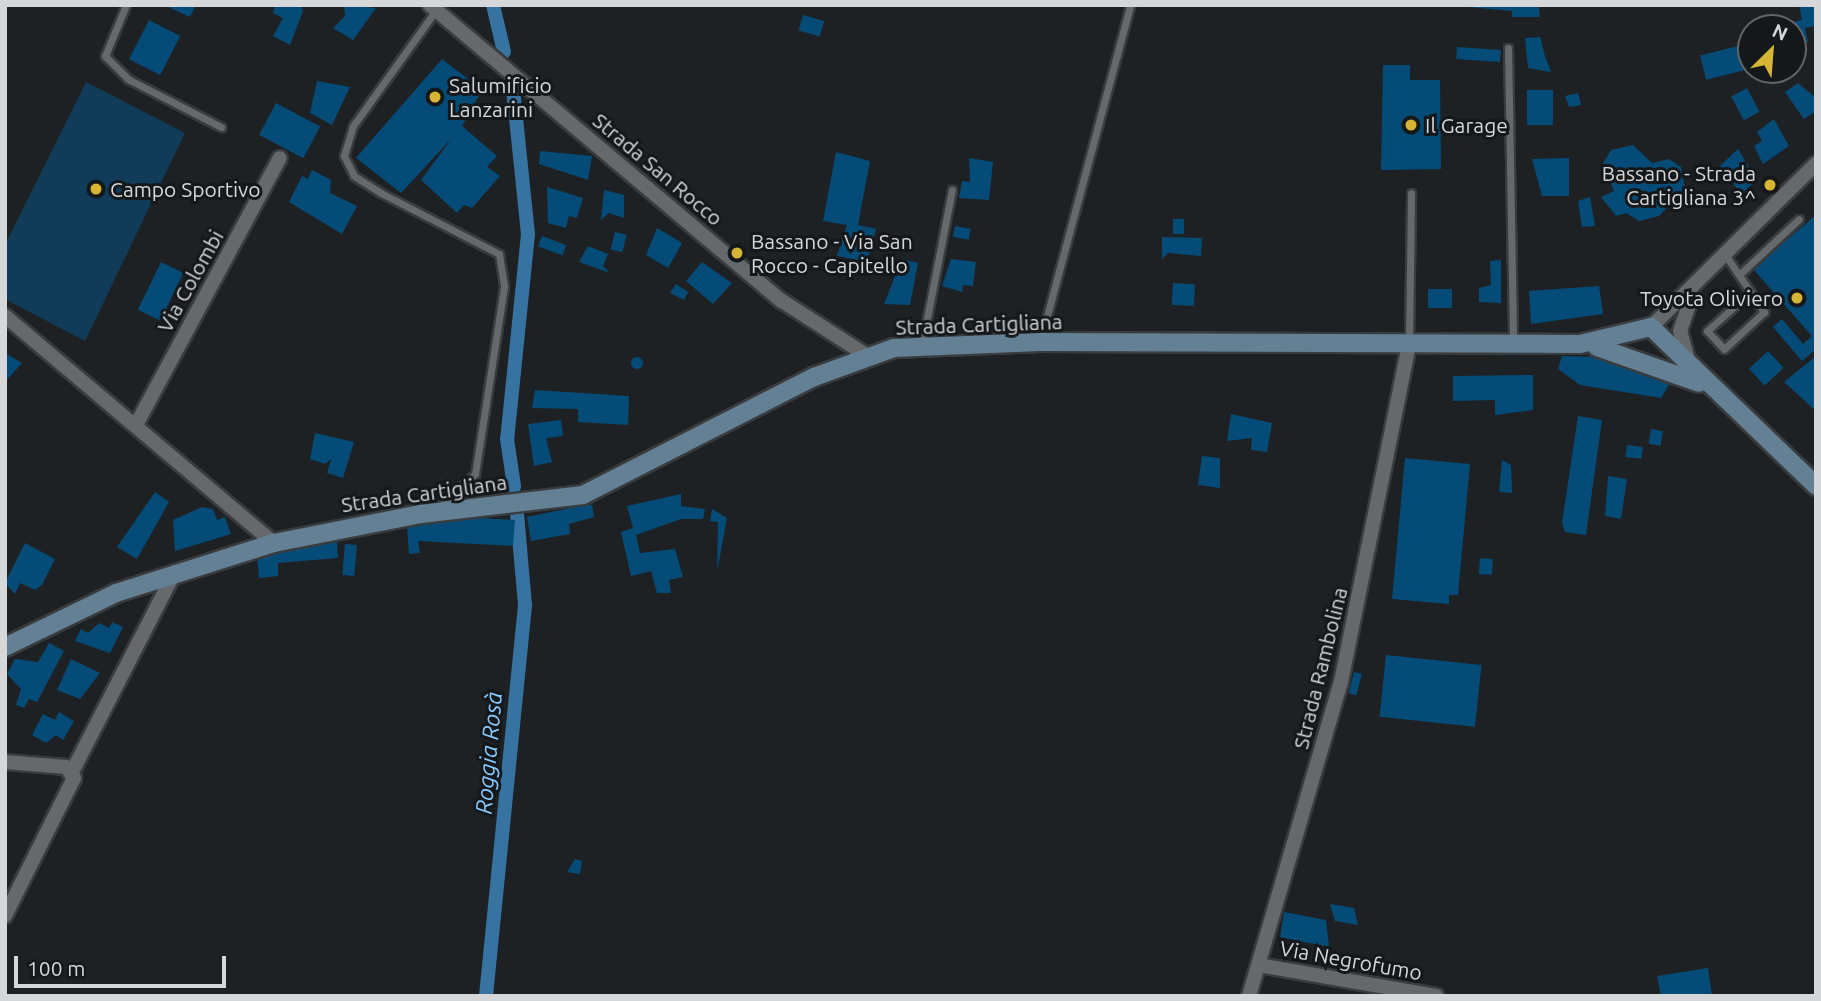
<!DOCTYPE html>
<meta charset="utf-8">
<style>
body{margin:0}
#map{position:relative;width:1821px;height:1001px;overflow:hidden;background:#1e2124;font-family:Ubuntu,sans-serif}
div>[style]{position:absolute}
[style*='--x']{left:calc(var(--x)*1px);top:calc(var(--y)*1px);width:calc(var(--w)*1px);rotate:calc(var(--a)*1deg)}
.green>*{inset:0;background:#103c5a}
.canal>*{height:14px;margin:-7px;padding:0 7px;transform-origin:7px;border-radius:7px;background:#3673a1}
.building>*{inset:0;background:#044c77;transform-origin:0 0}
.round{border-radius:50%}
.roads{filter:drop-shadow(2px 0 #393c3e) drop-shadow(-2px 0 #393c3e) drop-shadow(0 2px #393c3e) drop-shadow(0 -2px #393c3e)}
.lane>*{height:7px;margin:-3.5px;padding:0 3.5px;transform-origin:3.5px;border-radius:3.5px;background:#65696c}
.street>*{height:14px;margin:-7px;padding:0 7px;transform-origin:7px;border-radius:7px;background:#65696c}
.secondary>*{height:18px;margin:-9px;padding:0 9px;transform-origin:9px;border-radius:9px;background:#648095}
.dots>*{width:19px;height:19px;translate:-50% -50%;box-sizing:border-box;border:4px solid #15181a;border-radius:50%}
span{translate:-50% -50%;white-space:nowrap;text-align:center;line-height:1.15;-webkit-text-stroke:6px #15181a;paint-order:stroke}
.poi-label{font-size:21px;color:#d5d7d9}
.left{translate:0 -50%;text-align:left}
.right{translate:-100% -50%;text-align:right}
.street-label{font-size:21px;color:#d5d7d9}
.water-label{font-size:23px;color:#88caff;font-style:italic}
.frame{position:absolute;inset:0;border:7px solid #d5d7d9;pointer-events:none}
.north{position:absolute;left:1737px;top:14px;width:70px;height:70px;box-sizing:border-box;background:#15181a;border:2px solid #626466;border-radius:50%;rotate:25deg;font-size:19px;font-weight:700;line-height:28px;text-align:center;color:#d5d7d9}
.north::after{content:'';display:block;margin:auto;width:24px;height:32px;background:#d6b534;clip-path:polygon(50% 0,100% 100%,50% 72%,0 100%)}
.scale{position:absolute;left:14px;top:956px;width:212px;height:32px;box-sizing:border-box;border:4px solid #d5d7d9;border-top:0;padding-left:9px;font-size:21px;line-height:24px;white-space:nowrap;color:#d5d7d9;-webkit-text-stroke:5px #15181a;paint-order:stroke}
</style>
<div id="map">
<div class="green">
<div style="clip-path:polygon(86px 82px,185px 133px,85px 341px,5px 299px,5px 245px)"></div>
</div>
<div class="canal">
<div style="--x:493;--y:5;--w:48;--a:76.8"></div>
<div style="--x:513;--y:89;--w:146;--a:84.1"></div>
<div style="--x:528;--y:234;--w:206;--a:95.8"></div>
<div style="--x:507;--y:439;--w:48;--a:81.5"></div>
<div style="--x:486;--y:996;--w:393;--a:-84.3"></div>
<div style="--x:525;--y:605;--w:91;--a:-95"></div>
</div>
<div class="building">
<div style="clip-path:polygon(164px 5px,196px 5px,190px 17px)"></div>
<div style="clip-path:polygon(275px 5px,301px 5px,303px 11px,290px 45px,273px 36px,283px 18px,273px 13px)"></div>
<div style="clip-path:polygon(344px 5px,376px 8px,353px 40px,333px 28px,345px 16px)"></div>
<div style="clip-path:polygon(1445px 5px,1539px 5px,1540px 17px,1512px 17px,1512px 11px)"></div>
<div style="clip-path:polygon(1799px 5px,1816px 5px,1816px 26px,1805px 28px,1808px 42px,1793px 51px,1793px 28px,1777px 25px,1802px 20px)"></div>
<div style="left:803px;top:15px;width:22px;height:16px;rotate:16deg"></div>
<div style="left:149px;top:20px;width:35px;height:44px;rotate:27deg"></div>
<div style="clip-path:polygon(1540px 37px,1545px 56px,1551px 72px,1528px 68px,1525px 38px)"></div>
<div style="left:1738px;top:46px;width:25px;height:39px;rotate:76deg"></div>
<div style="left:1457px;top:47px;width:44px;height:12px;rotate:4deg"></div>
<div style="clip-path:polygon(442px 59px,482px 90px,462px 126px,497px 156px,487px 167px,500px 176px,472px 208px,464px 205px,457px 213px,421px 180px,452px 138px,401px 193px,356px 158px)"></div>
<div style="clip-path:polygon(1383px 65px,1410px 65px,1410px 80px,1440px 80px,1441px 169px,1381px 170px)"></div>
<div style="clip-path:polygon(317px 81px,350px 87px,332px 125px,310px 113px)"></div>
<div style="clip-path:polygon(1798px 83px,1816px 98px,1816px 111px,1804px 119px,1785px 92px)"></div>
<div style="left:1747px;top:88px;width:27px;height:18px;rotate:62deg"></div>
<div style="left:1527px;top:90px;width:26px;height:35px"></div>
<div style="clip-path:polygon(1578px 93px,1581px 105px,1569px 107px,1565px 96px)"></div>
<div style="left:276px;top:103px;width:50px;height:36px;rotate:28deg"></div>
<div style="clip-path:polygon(1774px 119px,1789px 146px,1763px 164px,1754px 146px,1762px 141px,1757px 132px)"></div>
<div style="clip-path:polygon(1633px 145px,1652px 163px,1669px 159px,1681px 167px,1685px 188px,1659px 216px,1639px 221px,1626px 213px,1616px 216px,1601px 197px,1614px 191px,1603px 163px,1611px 150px)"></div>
<div style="clip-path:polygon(1738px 149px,1757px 180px,1741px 194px,1720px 166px)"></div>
<div style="clip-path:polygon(540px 151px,592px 156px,588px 180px,539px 164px)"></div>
<div style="clip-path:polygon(836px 152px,870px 161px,858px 225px,876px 229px,867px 262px,837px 256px,847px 225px,823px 221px)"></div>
<div style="clip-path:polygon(969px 158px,993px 162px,989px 200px,959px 198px,962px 181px,970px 182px)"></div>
<div style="clip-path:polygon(1569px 158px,1569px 196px,1542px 196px,1532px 159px)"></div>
<div style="clip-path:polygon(312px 170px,331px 180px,330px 193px,357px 206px,342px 234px,289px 202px,302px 176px,308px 179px)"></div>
<div style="clip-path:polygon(547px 187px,583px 198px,577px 218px,569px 216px,566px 228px,548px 223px)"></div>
<div style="clip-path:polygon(604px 190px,624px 195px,624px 218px,609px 213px,601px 220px)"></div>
<div style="clip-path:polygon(1590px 197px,1595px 226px,1582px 227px,1578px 201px)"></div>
<div style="clip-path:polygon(1816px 215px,1816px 349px,1802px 361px,1773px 327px,1782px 319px,1803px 344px,1812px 336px,1753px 269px)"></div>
<div style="left:1173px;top:219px;width:11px;height:15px"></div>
<div style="left:955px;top:226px;width:16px;height:11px;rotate:11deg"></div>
<div style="clip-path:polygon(657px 228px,682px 243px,668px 268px,646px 255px)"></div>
<div style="left:615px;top:232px;width:12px;height:18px;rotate:14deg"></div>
<div style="left:542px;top:236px;width:26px;height:11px;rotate:21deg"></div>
<div style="clip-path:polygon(1162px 237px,1202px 238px,1201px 256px,1168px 253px,1162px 259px)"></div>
<div style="clip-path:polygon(588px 246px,608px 254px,603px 266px,610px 273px,579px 262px)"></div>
<div style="clip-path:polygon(902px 259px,918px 263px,910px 305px,884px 304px)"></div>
<div style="clip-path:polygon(951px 259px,976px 262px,973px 286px,963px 285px,962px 292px,942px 286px)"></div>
<div style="clip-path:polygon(1501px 260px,1501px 303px,1479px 302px,1479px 288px,1491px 285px,1490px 261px)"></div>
<div style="left:161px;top:262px;width:25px;height:53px;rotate:26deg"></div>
<div style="clip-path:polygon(702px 262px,732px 283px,713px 304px,686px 281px)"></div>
<div style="left:1173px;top:283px;width:22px;height:22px;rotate:3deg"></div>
<div style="clip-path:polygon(676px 284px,688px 292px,684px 300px,670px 293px)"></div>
<div style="clip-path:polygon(1599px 286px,1603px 314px,1531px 324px,1529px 291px)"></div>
<div style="left:1452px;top:289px;width:19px;height:24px;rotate:90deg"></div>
<div style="left:1768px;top:351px;width:23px;height:26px;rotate:47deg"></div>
<div style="clip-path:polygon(5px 353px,22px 363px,5px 382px)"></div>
<div style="clip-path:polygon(1562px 356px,1599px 357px,1670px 383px,1661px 398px,1580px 385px,1558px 369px)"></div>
<div style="clip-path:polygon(1816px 356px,1816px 411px,1784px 382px)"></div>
<div class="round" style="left:631px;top:357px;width:12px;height:12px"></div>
<div style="clip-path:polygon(1533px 375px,1533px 410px,1495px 415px,1495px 400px,1453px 401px,1453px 376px)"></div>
<div style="clip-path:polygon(535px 390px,629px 396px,628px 425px,578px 422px,578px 409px,532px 408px)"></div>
<div style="clip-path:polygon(1231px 414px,1272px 423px,1267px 452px,1251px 450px,1252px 438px,1227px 441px)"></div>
<div style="clip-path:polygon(1578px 416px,1602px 420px,1586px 535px,1565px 532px,1562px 523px)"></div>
<div style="clip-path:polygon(561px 420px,563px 436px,546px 438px,552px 462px,534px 466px,528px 424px)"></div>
<div style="left:1651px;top:429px;width:12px;height:15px;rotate:9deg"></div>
<div style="clip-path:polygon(315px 433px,354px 442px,343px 478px,327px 473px,331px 459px,325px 464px,310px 459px)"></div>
<div style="left:1627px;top:445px;width:16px;height:12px;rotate:7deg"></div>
<div style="clip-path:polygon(1202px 456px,1220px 458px,1220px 488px,1198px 485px)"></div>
<div style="clip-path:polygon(1405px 458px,1470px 464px,1458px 595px,1449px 595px,1449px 604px,1392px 599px)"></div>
<div style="clip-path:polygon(1502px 460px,1511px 465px,1512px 493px,1499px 492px)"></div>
<div style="clip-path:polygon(1608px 476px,1627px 479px,1621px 519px,1605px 516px)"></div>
<div style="clip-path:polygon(155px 492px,169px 502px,137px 559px,117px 547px)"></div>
<div style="clip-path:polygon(681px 494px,681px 506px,705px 509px,703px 519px,681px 519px,636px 535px,640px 553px,675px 549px,683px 577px,669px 580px,671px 593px,657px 593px,651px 571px,631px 576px,621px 532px,633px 528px,627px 506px)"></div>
<div style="clip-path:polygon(584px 505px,592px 505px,594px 517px,569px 524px,570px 534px,531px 541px,527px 517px)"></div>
<div style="clip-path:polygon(202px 507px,213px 509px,217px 520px,225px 517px,231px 534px,175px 551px,173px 520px)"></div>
<div style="clip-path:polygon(712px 509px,727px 518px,717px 572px,718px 522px,710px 521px)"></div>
<div style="clip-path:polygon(480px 518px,515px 520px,513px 546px,418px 541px,420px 553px,409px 554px,407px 525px)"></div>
<div style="clip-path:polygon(337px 542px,338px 558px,278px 563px,278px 576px,259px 578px,257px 556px)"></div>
<div style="clip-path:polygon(25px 543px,55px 559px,42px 585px,35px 590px,20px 583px,15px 594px,5px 583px)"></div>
<div style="left:345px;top:544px;width:12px;height:31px;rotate:5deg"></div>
<div style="left:1480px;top:558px;width:13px;height:16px;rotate:4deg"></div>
<div style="clip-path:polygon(112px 622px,123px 627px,110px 653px,75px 641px,81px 629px,88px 633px,99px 623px,109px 628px)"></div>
<div style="clip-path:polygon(49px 643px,64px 651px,37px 702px,29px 699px,24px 708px,16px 705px,21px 689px,7px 674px,15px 659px,38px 662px)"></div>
<div style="left:1386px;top:655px;width:96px;height:62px;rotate:6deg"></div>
<div style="clip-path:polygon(71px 659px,100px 673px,80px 699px,57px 690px)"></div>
<div style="left:1354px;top:672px;width:8px;height:22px;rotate:14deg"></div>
<div style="clip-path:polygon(59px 712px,74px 721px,63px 740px,56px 735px,46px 743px,32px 735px,43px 714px,55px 720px)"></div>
<div style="clip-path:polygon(575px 859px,582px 861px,580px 874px,567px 872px)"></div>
<div style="clip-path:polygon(1330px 904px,1354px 908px,1358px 925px,1335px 921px)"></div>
<div style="clip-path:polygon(1284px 912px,1326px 920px,1329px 947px,1280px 937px)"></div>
<div style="clip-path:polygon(1708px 968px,1712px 996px,1661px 996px,1657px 976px)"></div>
</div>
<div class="roads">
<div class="lane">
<div style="--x:126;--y:5;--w:55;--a:112.4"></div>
<div style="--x:105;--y:56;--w:33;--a:45"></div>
<div style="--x:128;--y:79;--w:105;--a:27.3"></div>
<div style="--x:436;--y:10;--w:143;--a:125.6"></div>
<div style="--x:353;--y:126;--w:31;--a:107"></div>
<div style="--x:344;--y:156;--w:22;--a:63"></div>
<div style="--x:354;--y:176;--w:32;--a:32"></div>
<div style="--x:381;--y:193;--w:133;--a:27.3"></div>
<div style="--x:499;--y:254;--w:33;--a:81"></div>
<div style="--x:504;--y:287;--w:189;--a:98.8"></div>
<div style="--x:475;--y:474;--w:48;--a:136.7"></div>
<div style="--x:1508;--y:48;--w:294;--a:89"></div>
<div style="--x:1726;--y:256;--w:68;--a:55.8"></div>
<div style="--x:1764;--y:312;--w:54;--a:137.2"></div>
<div style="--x:1724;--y:349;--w:25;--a:-133"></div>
<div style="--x:1707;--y:331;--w:57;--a:-42.1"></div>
<div style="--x:1741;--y:273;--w:79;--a:-43"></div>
<div style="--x:1040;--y:342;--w:349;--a:-75"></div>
<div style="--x:1409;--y:343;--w:150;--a:-89.2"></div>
<div style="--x:922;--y:344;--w:157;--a:-79"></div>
</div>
<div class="street">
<div style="--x:430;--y:5;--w:460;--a:40.1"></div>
<div style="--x:782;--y:301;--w:100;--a:32.7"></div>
<div style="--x:5;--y:316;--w:352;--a:40.2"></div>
<div style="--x:1651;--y:327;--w:232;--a:-44.7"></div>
<div style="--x:1688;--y:360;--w:30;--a:-105"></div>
<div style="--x:1680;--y:331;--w:36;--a:-71"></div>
<div style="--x:136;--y:425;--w:303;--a:-61.7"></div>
<div style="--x:5;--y:762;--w:61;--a:4.7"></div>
<div style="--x:66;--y:767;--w:14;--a:54"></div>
<div style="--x:74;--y:778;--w:154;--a:116.6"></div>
<div style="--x:72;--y:772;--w:225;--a:-62.8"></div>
<div style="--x:1259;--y:965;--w:180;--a:9.9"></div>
<div style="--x:1249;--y:996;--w:327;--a:-73.7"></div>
<div style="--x:1341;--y:682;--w:344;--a:-78.6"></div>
</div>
<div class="secondary">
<div style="--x:1597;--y:347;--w:108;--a:19.4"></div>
<div style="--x:5;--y:647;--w:123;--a:-25.9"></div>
<div style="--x:116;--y:593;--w:166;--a:-17.6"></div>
<div style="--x:274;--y:543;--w:150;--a:-11.2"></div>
<div style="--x:421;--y:514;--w:163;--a:-6.7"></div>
<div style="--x:583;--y:495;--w:259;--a:-27.1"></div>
<div style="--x:814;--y:377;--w:85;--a:-19.9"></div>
<div style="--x:894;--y:348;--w:146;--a:-2.4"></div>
<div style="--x:1040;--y:342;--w:540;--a:0.21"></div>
<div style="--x:1580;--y:344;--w:73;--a:-13.5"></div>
<div style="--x:1651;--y:327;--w:229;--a:43.9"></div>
</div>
</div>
<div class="dots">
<div style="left:435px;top:97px;background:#d6b534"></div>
<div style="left:1411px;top:125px;background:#d6b534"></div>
<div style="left:1770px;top:185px;background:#d6b534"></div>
<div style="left:96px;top:189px;background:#d6b534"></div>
<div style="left:737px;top:253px;background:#d6b534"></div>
<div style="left:1797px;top:298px;background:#d6b534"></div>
</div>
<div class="poi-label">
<span class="left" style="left:449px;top:97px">Salumificio<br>Lanzarini</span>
<span class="left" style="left:1425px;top:125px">Il Garage</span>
<span class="right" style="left:1756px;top:185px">Bassano - Strada<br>Cartigliana 3^</span>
<span class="left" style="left:110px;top:189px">Campo Sportivo</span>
<span class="left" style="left:751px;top:253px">Bassano - Via San<br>Rocco - Capitello</span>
<span class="right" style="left:1783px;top:298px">Toyota Oliviero</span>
</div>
<div class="street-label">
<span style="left:658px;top:169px;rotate:40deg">Strada San Rocco</span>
<span style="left:190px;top:281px;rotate:-61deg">Via Colombi</span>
<span style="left:979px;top:324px;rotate:-2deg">Strada Cartigliana</span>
<span style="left:424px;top:493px;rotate:-8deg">Strada Cartigliana</span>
<span style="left:1320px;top:668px;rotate:-76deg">Strada Rambolina</span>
<span style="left:1351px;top:960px;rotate:10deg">Via Negrofumo</span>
</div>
<div class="water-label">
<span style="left:489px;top:753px;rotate:-85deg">Roggia Rosà</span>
</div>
<div class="frame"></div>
<div class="north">N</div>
<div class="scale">100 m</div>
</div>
